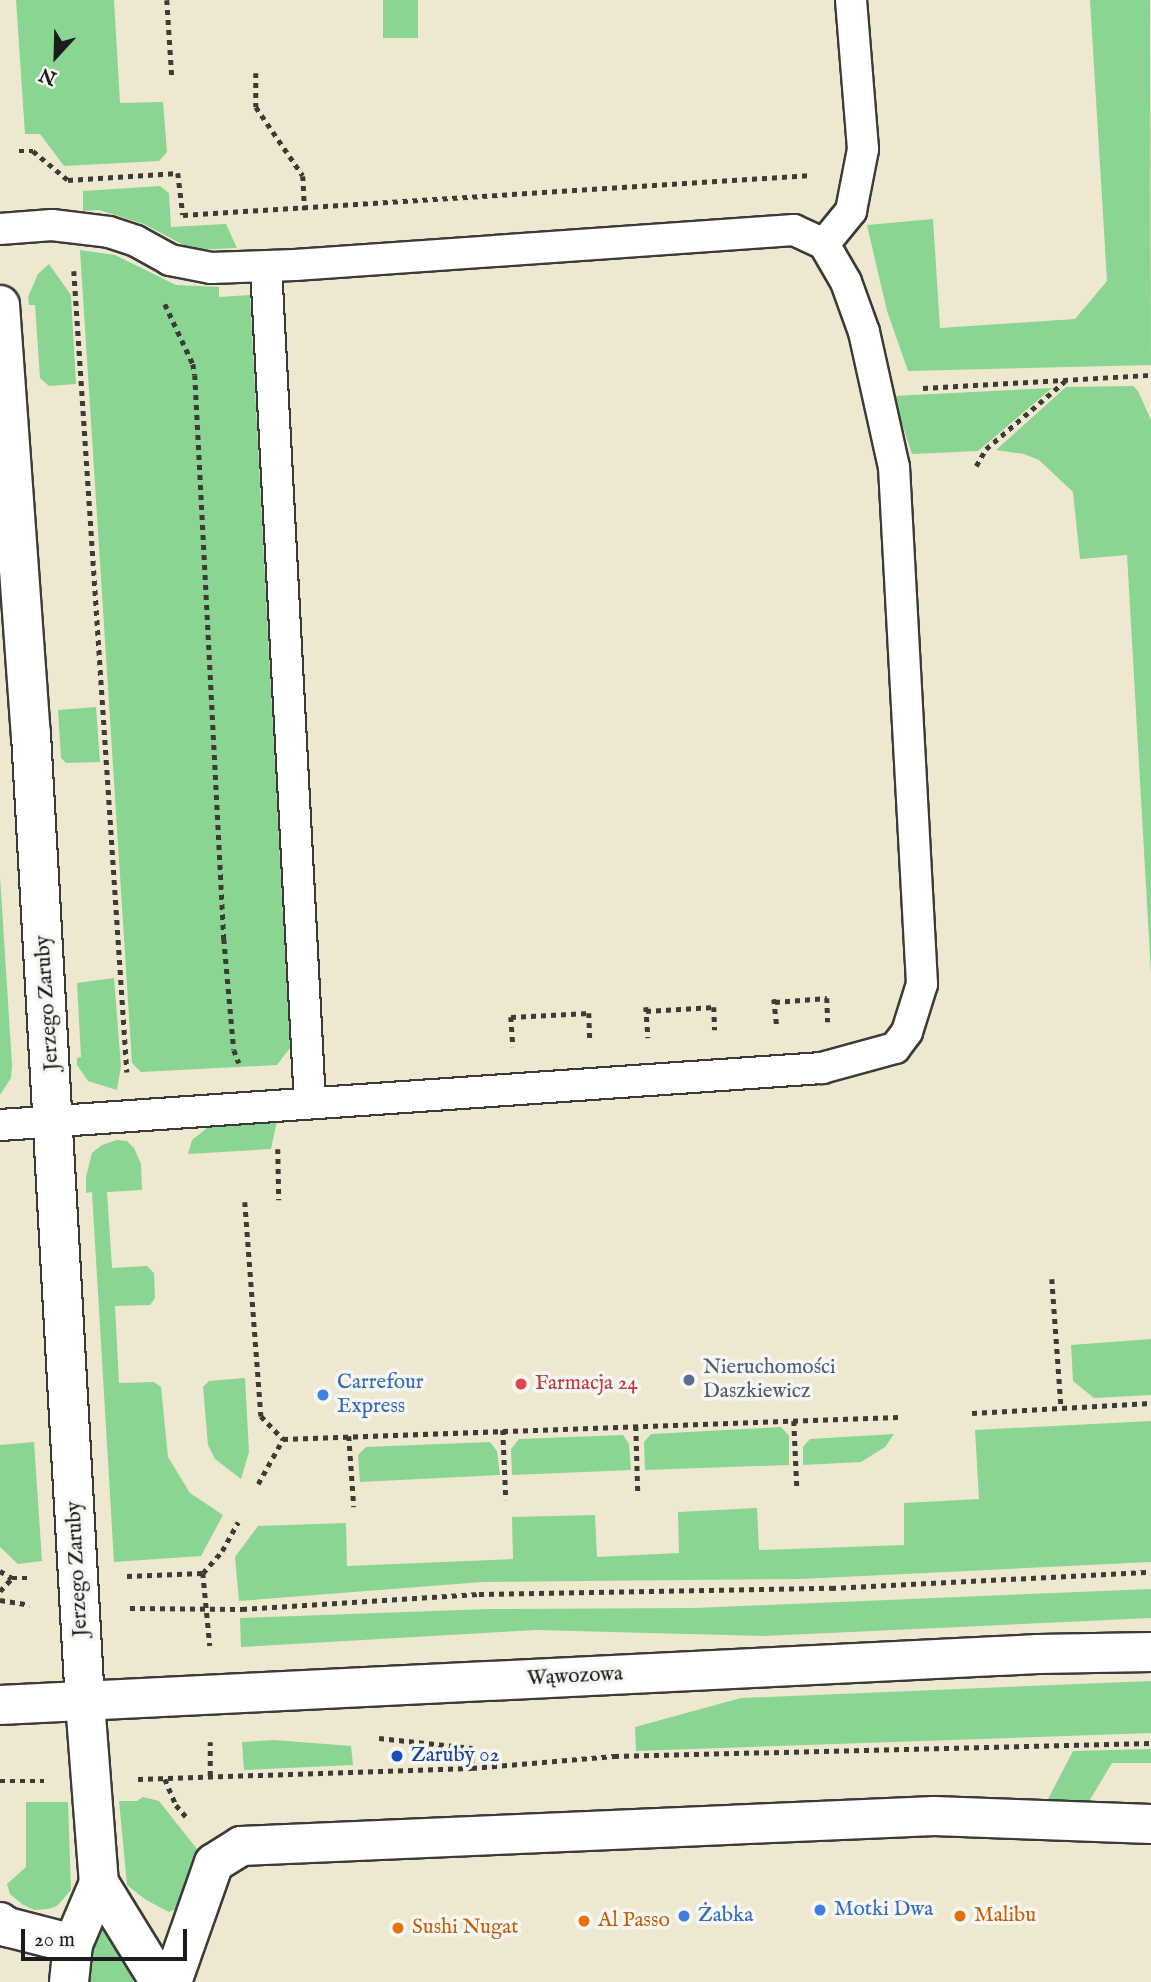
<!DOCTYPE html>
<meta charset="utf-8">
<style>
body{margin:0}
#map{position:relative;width:1151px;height:1982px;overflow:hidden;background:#eee8d1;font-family:"IM FELL English",serif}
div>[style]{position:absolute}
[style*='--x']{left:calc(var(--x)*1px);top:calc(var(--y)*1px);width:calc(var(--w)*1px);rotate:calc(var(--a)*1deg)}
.green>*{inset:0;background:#8ad592;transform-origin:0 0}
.path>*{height:4.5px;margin-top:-2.25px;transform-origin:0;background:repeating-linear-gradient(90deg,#3c3b37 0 5px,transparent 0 10px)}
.roads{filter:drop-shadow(2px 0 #3c3b37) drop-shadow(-2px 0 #3c3b37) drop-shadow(0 2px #3c3b37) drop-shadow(0 -2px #3c3b37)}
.service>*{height:30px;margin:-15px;padding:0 15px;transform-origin:15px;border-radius:15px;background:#fff}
.minor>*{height:38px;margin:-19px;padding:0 19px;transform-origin:19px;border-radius:19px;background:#fff}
.tertiary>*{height:38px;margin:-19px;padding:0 19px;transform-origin:19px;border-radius:19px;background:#fff}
.dots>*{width:19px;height:19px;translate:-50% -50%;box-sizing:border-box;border:4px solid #f6f6f2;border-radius:50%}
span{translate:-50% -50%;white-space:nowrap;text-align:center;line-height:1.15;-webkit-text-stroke:7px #f6f6f2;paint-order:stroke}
.street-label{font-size:21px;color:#1c1c1c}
.service-label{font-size:21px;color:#4e5e75}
.left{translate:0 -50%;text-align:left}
.shop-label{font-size:21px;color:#366cbe}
.health-label{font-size:21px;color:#be3a42}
.transit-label{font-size:21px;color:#164399}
.food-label{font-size:21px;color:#c56008}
.north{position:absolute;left:21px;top:21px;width:70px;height:70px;-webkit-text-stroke:5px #f6f6f2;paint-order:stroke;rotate:202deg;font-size:19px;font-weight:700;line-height:28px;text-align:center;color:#1c1c1c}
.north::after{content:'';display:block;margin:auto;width:24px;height:32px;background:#1c1c1c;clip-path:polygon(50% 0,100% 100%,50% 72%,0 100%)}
.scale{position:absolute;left:21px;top:1929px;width:166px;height:32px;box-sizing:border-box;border:4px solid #1c1c1c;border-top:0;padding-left:9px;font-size:21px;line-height:24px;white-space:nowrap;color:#1c1c1c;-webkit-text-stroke:5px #f6f6f2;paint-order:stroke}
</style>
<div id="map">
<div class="green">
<div style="clip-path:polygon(16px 0,114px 0,120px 103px,163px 102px,167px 152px,159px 161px,64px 166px,40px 134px,25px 134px)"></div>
<div style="left:383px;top:0;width:35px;height:38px"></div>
<div style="clip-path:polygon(1090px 0,1150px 0,1151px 365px,908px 371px,887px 311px,867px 225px,933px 219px,940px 328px,1075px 319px,1107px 281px)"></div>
<div style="clip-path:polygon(160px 186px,169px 193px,171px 227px,226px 224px,237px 248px,193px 250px,144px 224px,99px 210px,83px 211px,83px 191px)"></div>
<div style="clip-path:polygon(80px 250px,115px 255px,176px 285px,219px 287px,219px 297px,250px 295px,290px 1048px,277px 1065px,141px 1072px,132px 1063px)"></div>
<div style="clip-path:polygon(49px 264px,71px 295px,76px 384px,49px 386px,40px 378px,35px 305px,29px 305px,28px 297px,38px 274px)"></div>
<div style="clip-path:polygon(1133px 386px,1138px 391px,1151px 420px,1151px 973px,1127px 555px,1080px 559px,1073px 492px,1039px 460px,1024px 454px,996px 450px,1066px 387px)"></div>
<div style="clip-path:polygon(1052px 388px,978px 451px,912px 454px,893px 396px)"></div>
<div style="clip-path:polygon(96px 707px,100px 762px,66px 763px,61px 758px,58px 710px)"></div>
<div style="clip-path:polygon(0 876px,12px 1065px,11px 1078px,0 1095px)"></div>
<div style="clip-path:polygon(114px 978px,121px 1066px,117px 1090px,88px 1081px,77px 1065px,77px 1058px,81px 1057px,77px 983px)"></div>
<div style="clip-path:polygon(216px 1121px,277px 1121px,271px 1149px,188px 1154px,192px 1140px)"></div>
<div style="clip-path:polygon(117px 1140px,127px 1141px,134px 1148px,141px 1164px,142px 1190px,107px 1192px,112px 1268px,147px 1266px,154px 1273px,155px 1298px,150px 1305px,115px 1306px,119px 1383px,154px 1382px,161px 1387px,168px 1457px,190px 1493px,223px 1515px,201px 1556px,114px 1562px,92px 1192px,86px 1193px,86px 1177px,92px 1153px,102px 1145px)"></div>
<div style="clip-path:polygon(1151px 1339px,1151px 1395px,1094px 1398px,1073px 1381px,1071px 1345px)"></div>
<div style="clip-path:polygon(245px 1378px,249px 1452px,241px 1479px,215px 1459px,208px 1445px,203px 1387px,209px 1381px)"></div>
<div style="clip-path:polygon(1151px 1421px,1151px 1562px,801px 1579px,482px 1582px,239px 1601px,235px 1557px,258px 1526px,346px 1523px,347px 1566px,513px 1559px,512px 1517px,595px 1515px,597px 1557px,679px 1553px,678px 1512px,757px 1508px,759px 1550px,904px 1545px,904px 1503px,979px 1499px,975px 1430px)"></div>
<div style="clip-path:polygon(781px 1427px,789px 1436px,789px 1465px,645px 1470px,644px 1442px,651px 1434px)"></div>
<div style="clip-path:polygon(894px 1434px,885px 1447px,861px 1462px,803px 1465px,803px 1447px,810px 1439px)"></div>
<div style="clip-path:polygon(623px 1435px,629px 1444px,631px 1470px,512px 1475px,511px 1449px,519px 1439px)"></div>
<div style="clip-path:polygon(34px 1442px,42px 1561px,18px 1564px,0 1547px,0 1445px)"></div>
<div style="clip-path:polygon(490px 1442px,497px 1451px,500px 1475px,360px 1482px,358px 1455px,366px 1447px)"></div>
<div style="clip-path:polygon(1151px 1589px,1151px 1618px,764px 1636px,536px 1630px,241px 1647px,240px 1618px,489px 1609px,694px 1608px)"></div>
<div style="clip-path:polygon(1151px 1681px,1151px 1733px,636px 1751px,635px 1727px,741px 1698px)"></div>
<div style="clip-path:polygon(274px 1740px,351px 1746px,353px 1765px,244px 1770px,242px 1742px)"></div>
<div style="clip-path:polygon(1151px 1749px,1151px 1763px,1112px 1763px,1088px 1803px,1047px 1801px,1073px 1751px)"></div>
<div style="clip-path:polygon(143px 1797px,159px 1801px,197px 1849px,176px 1909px,169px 1912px,146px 1900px,127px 1885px,119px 1801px,137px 1801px)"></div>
<div style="clip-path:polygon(26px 1802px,68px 1802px,71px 1890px,57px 1906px,48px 1909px,34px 1910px,22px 1904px,10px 1894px,7px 1884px,26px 1867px)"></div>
<div style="clip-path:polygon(104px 1921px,131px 1962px,133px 1982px,87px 1982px,87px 1938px)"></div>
</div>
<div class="path">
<div style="--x:167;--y:0;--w:78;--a:86.3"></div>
<div style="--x:256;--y:73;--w:34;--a:90"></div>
<div style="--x:256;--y:107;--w:83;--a:55.7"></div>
<div style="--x:303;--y:176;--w:34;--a:87"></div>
<div style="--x:19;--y:151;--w:14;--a:0"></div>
<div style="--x:33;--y:151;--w:45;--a:39.6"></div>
<div style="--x:68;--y:180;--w:110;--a:-3.6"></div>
<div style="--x:178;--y:173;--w:42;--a:83.2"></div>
<div style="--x:183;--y:215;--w:630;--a:-3.64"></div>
<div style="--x:74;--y:271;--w:803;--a:86.21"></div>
<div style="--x:165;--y:304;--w:66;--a:65"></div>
<div style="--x:193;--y:364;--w:11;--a:80"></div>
<div style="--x:195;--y:375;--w:565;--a:87.06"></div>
<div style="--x:224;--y:939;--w:111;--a:84.9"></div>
<div style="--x:234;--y:1050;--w:14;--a:69"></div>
<div style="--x:923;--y:388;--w:228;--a:-3.3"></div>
<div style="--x:976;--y:466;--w:20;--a:-60"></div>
<div style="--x:986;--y:449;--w:104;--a:-40.7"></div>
<div style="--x:774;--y:999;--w:27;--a:84"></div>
<div style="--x:775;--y:1002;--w:52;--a:-4.4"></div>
<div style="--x:827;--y:998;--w:24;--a:88"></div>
<div style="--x:646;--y:1007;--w:31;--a:86"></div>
<div style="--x:646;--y:1011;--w:68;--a:-3.4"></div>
<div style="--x:714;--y:1007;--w:23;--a:88"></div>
<div style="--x:511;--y:1017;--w:78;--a:-2.9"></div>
<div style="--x:589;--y:1013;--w:28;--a:88"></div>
<div style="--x:511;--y:1017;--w:30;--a:86"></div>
<div style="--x:278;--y:1149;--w:51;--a:88.9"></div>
<div style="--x:245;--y:1202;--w:215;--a:85.7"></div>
<div style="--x:261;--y:1416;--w:32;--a:46"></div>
<div style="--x:1052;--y:1279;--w:127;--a:85.9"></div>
<div style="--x:972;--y:1413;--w:179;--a:-3.2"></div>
<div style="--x:794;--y:1421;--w:67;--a:87.4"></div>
<div style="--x:636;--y:1426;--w:67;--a:88.3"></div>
<div style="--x:503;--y:1430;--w:70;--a:87.5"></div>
<div style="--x:349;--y:1436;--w:71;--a:86"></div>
<div style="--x:258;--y:1484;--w:51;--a:-60.9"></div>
<div style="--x:283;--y:1439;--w:616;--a:-2.05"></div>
<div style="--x:0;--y:1571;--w:14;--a:30"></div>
<div style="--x:12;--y:1578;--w:19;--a:0"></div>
<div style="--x:203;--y:1573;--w:73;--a:84.5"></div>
<div style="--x:127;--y:1576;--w:76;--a:-2.3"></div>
<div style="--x:203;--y:1573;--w:29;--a:-49"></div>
<div style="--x:222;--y:1551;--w:33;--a:-61"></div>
<div style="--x:0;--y:1591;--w:18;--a:-47"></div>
<div style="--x:0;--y:1600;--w:30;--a:9"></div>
<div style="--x:130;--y:1608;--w:112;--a:0.5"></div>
<div style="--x:242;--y:1609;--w:237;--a:-3.6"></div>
<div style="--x:479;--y:1594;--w:352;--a:-1"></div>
<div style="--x:831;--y:1588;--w:320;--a:-2.9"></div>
<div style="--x:379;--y:1738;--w:94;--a:6.1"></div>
<div style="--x:472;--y:1748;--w:20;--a:90"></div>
<div style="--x:210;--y:1776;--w:34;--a:-90"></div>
<div style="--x:138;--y:1779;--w:334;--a:-1.9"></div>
<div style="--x:472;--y:1768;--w:143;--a:-4.8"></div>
<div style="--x:614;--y:1756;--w:537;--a:-1.39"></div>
<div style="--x:165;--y:1779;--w:28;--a:67"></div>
<div style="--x:176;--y:1805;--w:20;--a:49"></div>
<div style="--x:0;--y:1781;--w:44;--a:0"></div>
</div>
<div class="roads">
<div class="service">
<div style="--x:0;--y:229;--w:52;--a:-4.4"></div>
<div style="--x:52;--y:225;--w:57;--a:7"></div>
<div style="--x:109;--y:232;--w:28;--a:18"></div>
<div style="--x:136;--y:241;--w:39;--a:29"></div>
<div style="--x:170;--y:260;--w:42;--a:11"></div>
<div style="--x:211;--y:268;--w:84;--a:-2"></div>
<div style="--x:295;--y:265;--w:500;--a:-4.01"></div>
<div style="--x:794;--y:230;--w:33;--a:25"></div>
<div style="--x:824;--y:244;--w:44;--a:59.9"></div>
<div style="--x:846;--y:282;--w:53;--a:70.2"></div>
<div style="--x:864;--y:332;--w:138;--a:77.5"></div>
<div style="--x:894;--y:467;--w:518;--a:86.9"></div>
<div style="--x:922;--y:984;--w:50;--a:107.4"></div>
<div style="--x:907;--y:1032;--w:20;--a:127"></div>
<div style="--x:895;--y:1048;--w:76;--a:164.7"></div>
<div style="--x:822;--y:1068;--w:824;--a:176.03"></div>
<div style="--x:824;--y:244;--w:43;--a:-50.7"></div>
<div style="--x:851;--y:211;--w:63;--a:-79"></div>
<div style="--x:863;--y:149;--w:149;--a:-94.6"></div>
<div style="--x:266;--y:267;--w:837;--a:86.99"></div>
</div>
<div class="minor">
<div style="--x:0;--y:305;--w:430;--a:85.9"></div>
<div style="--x:31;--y:734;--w:970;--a:86.81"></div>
<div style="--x:85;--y:1702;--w:182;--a:85.6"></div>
<div style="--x:99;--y:1883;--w:66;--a:113.1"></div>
<div style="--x:73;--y:1944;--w:38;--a:96"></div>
<div style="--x:99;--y:1883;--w:116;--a:58.4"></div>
<div style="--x:0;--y:1922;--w:9;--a:36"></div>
<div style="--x:7;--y:1927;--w:68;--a:14.4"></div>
<div style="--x:172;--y:1982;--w:126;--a:-70.6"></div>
<div style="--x:214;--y:1863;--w:32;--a:-32"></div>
<div style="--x:241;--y:1846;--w:694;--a:-2.48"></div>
<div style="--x:934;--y:1816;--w:217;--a:2.1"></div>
</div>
<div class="tertiary">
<div style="--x:0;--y:1705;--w:1039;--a:-2.81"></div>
<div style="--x:1038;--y:1654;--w:113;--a:-1"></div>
</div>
</div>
<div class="dots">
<div style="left:689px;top:1380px;background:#5c6f8a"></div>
<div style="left:521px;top:1384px;background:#e0444e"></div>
<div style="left:323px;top:1395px;background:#3f7fe0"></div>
<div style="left:397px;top:1756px;background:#1a4fb4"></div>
<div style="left:820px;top:1910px;background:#3f7fe0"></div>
<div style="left:684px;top:1916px;background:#3f7fe0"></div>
<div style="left:960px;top:1916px;background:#e8710a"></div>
<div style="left:584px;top:1921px;background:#e8710a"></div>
<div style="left:398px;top:1928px;background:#e8710a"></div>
</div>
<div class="street-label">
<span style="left:48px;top:1003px;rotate:-94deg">Jerzego Zaruby</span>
<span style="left:78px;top:1569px;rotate:-93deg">Jerzego Zaruby</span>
<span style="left:575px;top:1677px;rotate:-3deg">Wąwozowa</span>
</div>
<div class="service-label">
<span class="left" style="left:703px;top:1380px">Nieruchomości<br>Daszkiewicz</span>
</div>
<div class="shop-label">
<span class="left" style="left:337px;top:1395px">Carrefour<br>Express</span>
<span class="left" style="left:834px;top:1910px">Motki Dwa</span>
<span class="left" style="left:698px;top:1916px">Żabka</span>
</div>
<div class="health-label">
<span class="left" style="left:535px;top:1384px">Farmacja 24</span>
</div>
<div class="transit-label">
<span class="left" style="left:411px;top:1756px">Zaruby 02</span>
</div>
<div class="food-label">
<span class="left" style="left:974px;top:1916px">Malibu</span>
<span class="left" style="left:598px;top:1921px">Al Passo</span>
<span class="left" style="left:412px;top:1928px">Sushi Nugat</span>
</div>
<div class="north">N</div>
<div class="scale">20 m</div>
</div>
